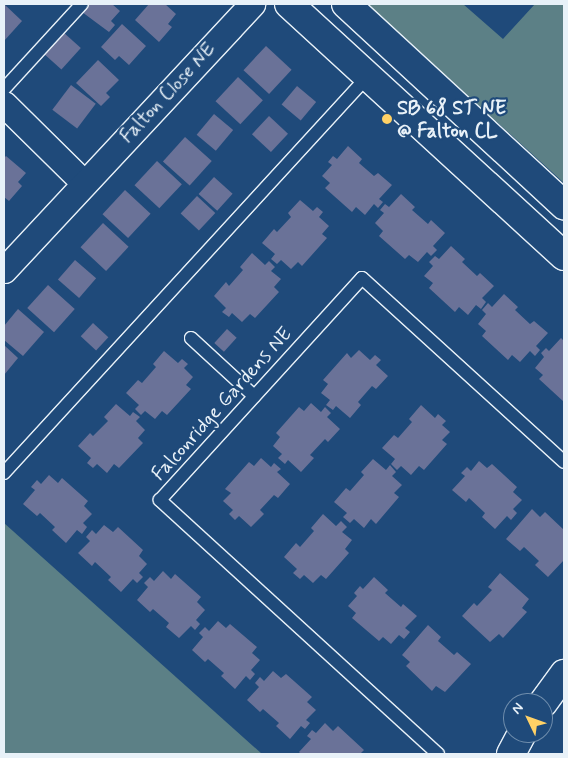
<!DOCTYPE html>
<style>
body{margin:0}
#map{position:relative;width:568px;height:758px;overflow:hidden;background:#1f4a7a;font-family:Mynerve,sans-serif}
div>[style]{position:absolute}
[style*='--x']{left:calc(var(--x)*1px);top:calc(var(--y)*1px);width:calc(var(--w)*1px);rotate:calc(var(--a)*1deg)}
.green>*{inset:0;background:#5c8086}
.building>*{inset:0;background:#6a7298;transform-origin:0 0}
.roads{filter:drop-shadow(1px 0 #e8f1f8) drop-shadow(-1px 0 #e8f1f8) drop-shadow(0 1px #e8f1f8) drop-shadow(0 -1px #e8f1f8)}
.service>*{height:12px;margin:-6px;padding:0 6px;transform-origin:6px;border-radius:6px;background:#1f4a7a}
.minor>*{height:25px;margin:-12.5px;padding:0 12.5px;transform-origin:12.5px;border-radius:12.5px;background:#1f4a7a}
.tertiary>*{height:28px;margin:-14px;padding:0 14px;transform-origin:14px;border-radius:14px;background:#1f4a7a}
.secondary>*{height:28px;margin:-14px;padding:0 14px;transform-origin:14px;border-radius:14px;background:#1f4a7a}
.dots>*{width:14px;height:14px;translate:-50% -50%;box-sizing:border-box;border:2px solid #1f4a7a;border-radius:50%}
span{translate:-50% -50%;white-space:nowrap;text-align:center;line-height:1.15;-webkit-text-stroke:4.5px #1f4a7a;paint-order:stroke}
.street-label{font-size:20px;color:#e8f1f8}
.poi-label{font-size:20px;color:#e8f1f8;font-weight:700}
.left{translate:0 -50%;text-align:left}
.frame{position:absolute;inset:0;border:5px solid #e8f1f8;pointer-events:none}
.north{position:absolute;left:503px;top:693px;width:50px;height:50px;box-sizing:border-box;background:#1f4a7a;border:1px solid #6f8dac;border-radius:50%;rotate:312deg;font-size:14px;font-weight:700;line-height:20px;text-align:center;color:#e8f1f8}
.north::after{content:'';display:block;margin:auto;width:18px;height:22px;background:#ffd166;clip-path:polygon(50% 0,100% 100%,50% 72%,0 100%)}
</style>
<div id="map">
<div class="green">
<div style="clip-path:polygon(367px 4px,463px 4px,503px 39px,535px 4px,564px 4px,564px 183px)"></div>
<div style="clip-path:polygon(4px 523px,262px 754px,4px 754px)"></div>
</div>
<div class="building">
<div style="clip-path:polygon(4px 4px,22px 21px,4px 41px)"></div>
<div style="clip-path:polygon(89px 4px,112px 4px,120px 11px,111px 21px,115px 25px,109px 32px,82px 12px)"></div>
<div style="clip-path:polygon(149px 4px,165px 4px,176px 14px,168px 24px,172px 27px,159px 42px,135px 20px)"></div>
<div style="clip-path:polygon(122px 24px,146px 46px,129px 65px,119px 56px,115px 60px,101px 47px)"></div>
<div style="left:63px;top:32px;width:24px;height:29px;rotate:42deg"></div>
<div style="left:266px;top:46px;width:35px;height:33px;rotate:43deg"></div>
<div style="clip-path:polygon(98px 60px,119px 80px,106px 93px,110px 97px,101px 106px,76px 83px)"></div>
<div style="left:238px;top:77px;width:34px;height:33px;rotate:43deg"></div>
<div style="left:71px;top:85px;width:31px;height:31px;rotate:37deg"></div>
<div style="left:297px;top:86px;width:25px;height:24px;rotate:40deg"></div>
<div style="left:214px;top:114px;width:25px;height:27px;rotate:40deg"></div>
<div style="left:269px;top:116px;width:26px;height:25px;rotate:43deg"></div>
<div style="left:185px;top:137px;width:36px;height:33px;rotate:42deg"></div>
<div style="clip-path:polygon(348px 146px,362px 159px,359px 163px,374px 176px,378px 173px,392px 185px,379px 199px,383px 202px,378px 208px,374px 204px,365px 215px,356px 207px,352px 212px,325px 188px,330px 183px,322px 176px,332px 165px,328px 162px,333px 156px,337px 159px)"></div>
<div style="clip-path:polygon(6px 156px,26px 173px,18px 182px,22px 186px,9px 201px,4px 197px,4px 158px)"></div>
<div style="left:157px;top:161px;width:34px;height:33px;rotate:43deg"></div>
<div style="left:214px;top:177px;width:25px;height:23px;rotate:42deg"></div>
<div style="left:125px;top:190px;width:35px;height:33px;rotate:43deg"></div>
<div style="clip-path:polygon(401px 194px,415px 207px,412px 210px,428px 224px,431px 220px,445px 233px,433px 246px,437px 250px,431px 256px,427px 252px,418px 262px,409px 255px,405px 259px,379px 236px,383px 231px,375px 223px,384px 213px,380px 210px,385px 204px,389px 207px)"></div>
<div style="left:197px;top:196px;width:25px;height:24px;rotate:43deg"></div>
<div style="clip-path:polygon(300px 200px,313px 211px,317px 207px,323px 212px,319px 217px,329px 226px,322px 234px,327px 238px,302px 266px,298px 262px,291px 269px,281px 260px,277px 264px,271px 259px,275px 254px,262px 243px,274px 229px,277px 232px,291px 217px,288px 213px)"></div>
<div style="left:103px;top:223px;width:35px;height:33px;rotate:43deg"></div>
<div style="clip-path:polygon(451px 246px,465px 259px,462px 262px,477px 276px,480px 273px,494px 286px,482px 298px,486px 302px,481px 309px,476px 305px,468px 315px,459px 307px,455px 312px,429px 288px,433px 283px,424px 276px,433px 266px,429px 262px,435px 256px,439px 259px)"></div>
<div style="clip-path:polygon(252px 253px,265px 265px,269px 261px,275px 267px,271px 271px,281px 279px,274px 287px,279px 292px,255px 318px,250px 314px,242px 322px,232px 313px,229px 317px,222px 312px,226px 308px,214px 296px,226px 282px,229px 286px,243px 270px,240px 267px)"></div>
<div style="left:75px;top:260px;width:28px;height:26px;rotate:41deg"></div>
<div style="left:48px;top:285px;width:36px;height:31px;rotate:42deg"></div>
<div style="clip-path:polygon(504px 294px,518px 307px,515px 310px,530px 324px,534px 321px,548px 333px,536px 346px,540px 350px,535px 356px,530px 351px,520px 362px,512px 355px,508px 360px,482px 336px,486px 331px,478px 324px,486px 314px,482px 310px,488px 303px,492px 307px)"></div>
<div style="clip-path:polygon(18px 309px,44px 332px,23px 356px,4px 340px,4px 326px)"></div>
<div style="left:93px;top:323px;width:21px;height:18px;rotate:43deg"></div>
<div style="left:227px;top:329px;width:13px;height:19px;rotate:42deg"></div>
<div style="clip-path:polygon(561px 338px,564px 341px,564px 402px,539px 379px,543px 375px,535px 368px,544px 357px,541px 353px,546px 348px,549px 351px)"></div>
<div style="clip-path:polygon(4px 345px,18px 358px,4px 375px)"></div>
<div style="clip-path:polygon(359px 350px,370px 360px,375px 355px,381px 360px,376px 365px,388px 376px,376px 389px,372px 386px,358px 402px,361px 405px,350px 418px,336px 406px,333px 410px,326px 405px,330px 400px,321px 393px,328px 384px,323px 380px,347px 353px,351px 358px)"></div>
<div style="clip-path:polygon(164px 351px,178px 363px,182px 359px,188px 364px,184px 368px,193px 377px,186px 385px,191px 389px,167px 415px,162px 411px,155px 419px,145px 411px,141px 415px,135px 409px,139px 405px,126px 393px,138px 380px,142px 383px,156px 367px,153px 364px)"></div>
<div style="clip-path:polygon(311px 403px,321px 412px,325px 407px,331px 413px,327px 417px,340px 429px,328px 442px,325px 439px,310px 455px,314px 458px,301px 472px,288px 460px,285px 464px,278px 458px,282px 454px,273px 446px,280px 437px,276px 433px,299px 407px,304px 411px)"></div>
<div style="clip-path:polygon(116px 404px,130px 416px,133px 412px,140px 417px,136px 421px,145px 430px,138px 438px,143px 443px,119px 468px,114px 464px,107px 473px,97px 464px,93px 468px,87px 463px,91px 458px,78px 446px,90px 433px,93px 436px,108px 421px,104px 417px)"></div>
<div style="clip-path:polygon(421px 405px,435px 418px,438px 414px,446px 421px,442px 425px,450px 432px,442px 440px,447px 444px,424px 470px,419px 466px,411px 475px,401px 466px,397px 470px,391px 464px,395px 459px,382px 448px,394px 435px,398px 438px,412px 422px,409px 419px)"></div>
<div style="clip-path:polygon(261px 458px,271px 467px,274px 463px,281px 469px,277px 472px,290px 484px,278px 498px,274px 495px,260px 510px,264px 514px,251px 527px,239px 516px,235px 520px,229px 514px,233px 510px,223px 501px,231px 493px,225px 489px,249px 462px,254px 466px)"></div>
<div style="clip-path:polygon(373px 459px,386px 470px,390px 465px,396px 472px,392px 476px,402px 485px,394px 493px,399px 497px,376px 524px,371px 519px,364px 528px,354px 519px,350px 523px,343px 517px,347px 513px,334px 502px,346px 488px,350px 491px,364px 475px,361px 472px)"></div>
<div style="clip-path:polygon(479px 461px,487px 468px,492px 464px,517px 487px,513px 492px,522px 500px,513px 509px,517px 513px,511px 520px,507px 516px,495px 529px,482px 517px,485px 513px,469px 498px,466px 502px,452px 490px,465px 476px,461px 473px,467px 467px,471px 471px)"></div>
<div style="clip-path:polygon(49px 475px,58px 483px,62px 478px,88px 501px,84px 506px,92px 514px,83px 523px,87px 527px,82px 534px,77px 530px,66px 543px,52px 530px,55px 527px,40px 513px,37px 516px,23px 504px,35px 490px,31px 487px,37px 480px,41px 484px)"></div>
<div style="clip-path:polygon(532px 509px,540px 517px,545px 512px,564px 530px,564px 560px,548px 577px,535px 565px,539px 561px,524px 547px,520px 551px,506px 539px)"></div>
<div style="clip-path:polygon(323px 514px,336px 526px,341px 521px,347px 527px,342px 532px,352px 540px,345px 549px,349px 553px,326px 579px,321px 575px,313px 583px,304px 575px,300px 579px,293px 573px,297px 569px,284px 557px,296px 543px,300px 547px,314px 531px,311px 528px)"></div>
<div style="clip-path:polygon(104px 525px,113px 532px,118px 527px,143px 550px,139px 556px,147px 564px,139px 573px,143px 577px,137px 583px,133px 579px,121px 592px,108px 580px,111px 577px,95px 562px,92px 566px,78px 553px,90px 541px,86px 537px,92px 530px,96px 534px)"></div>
<div style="clip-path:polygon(163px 571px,171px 579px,175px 574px,201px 597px,197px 602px,205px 610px,196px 620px,200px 624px,195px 630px,191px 626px,179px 638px,166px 627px,169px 623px,153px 609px,150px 612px,137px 600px,148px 587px,144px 583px,150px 577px,154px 581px)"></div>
<div style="clip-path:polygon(500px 573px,529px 599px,522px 608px,527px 612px,503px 638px,499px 634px,490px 642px,462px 616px,474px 603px,477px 606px,492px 590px,488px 587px)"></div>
<div style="clip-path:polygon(374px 577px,388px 590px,385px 593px,401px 607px,403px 604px,417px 616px,405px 628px,410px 632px,404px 639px,399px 635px,391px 644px,383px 637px,379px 641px,352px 618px,356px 613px,348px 606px,357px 596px,354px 593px,360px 586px,363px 589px)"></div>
<div style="clip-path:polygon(218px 621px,226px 628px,230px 624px,257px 647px,252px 653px,260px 660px,251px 670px,255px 674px,250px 680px,246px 676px,235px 689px,221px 676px,224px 673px,208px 659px,205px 662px,192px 650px,203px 637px,199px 633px,205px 627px,209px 631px)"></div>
<div style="clip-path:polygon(428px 625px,441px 637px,438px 641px,454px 655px,457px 652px,471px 664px,445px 692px,436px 686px,432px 691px,406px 666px,410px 662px,402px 655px)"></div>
<div style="clip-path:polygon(273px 671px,281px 678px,286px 674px,312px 697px,307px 702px,316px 710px,306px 720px,310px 723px,305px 729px,301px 726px,290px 739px,276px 726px,279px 723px,263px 709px,260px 712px,247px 700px,259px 687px,255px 683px,260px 677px,264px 681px)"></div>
<div style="clip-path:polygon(325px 723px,333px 731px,338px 726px,364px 750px,360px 754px,301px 754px,299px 752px,311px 739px,307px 736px,312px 730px,316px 733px)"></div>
</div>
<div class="roads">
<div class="service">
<div style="--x:4;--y:89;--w:115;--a:-47.5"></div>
<div style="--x:191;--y:338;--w:86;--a:42.6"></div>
<div style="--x:4;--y:473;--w:539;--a:-47.48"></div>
<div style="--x:438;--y:754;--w:377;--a:-137.6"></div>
<div style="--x:160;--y:500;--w:300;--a:-47.7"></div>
<div style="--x:362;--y:278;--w:273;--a:42.3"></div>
</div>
<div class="minor">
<div style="--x:4;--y:104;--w:112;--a:44.6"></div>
<div style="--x:4;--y:270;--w:364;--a:-47"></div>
</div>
<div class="tertiary">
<div style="--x:543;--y:703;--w:36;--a:-54"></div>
<div style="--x:511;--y:754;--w:24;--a:-62"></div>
</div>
<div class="secondary">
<div style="--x:289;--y:4;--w:373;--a:42.5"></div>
<div style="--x:346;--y:4;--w:297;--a:42.7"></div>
</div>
</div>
<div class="dots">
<div style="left:387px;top:119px;background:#ffd166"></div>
</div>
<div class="street-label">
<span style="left:168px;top:93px;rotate:-47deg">Falton Close NE</span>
<span style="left:222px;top:404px;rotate:-48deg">Falconridge Gardens NE</span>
</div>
<div class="poi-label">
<span class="left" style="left:397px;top:120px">SB 68 ST NE<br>@ Falton CL</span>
</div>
<div class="frame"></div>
<div class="north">N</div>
</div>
